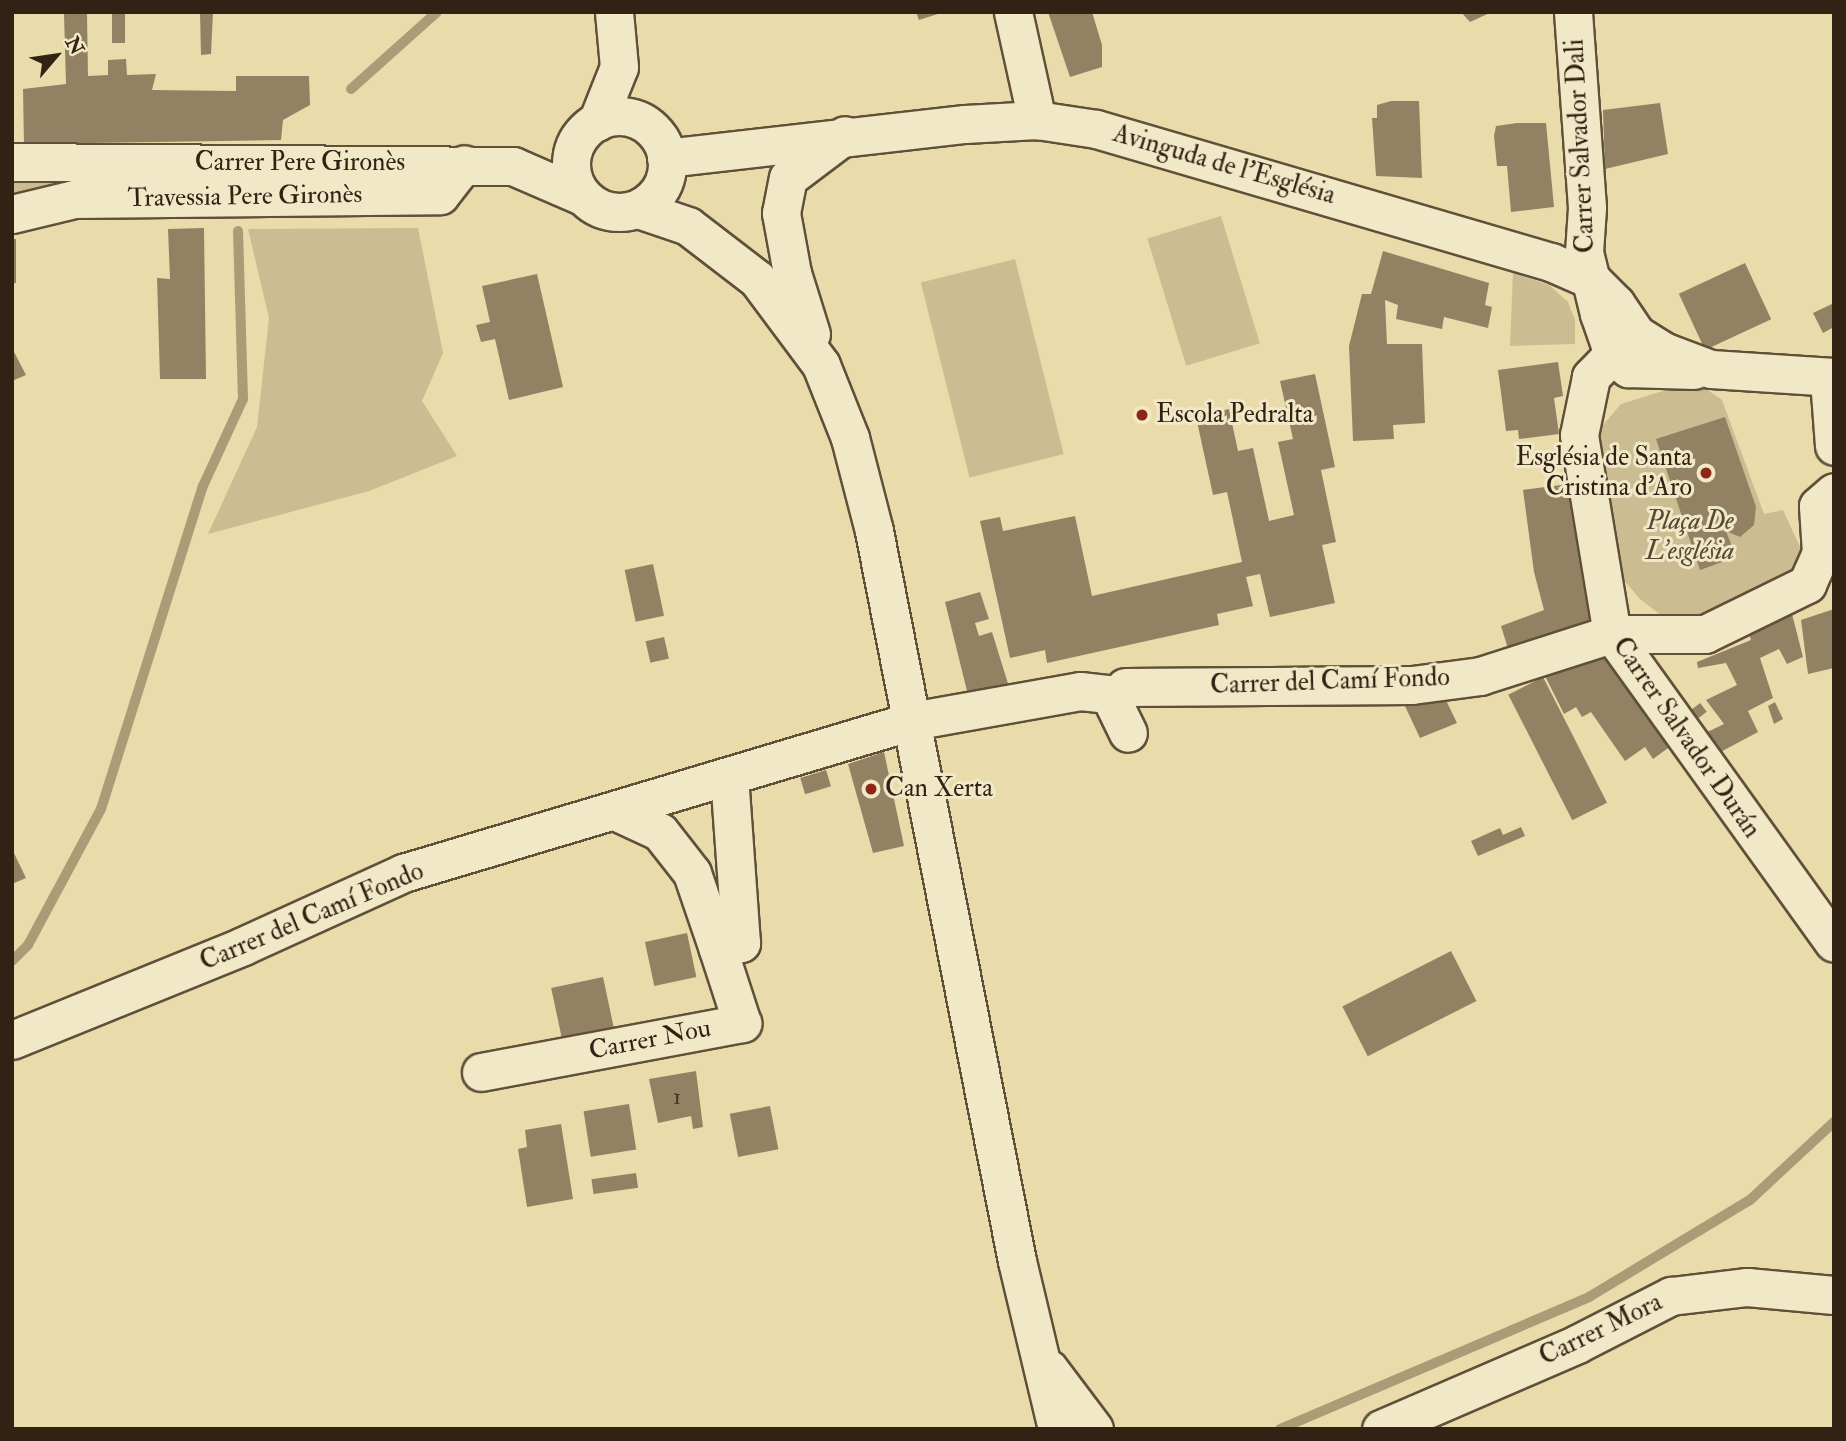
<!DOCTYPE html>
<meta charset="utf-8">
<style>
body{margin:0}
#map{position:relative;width:1846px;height:1441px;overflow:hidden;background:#eadbab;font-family:"IM FELL Double Pica",serif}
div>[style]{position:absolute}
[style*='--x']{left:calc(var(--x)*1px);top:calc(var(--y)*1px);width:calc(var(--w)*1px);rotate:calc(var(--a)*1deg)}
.green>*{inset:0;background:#cbbc91;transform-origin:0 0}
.stream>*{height:10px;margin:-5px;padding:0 5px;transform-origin:5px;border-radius:5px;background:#ab9c78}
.building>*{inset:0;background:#928263;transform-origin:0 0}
.roads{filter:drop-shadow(2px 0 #60503a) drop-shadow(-2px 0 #60503a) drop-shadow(0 2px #60503a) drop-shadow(0 -2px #60503a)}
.minor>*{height:37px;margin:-18.5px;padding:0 18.5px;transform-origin:18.5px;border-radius:18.5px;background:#f1e8c8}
.minor>.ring{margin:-18.5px;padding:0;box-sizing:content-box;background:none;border:37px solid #f1e8c8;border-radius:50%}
.dots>*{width:19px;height:19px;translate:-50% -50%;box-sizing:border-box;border:4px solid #f1e8c8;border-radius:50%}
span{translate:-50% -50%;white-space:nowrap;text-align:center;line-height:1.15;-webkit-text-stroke:6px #f1e8c8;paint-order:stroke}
.number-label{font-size:23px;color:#4a3a28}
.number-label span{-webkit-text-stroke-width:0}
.street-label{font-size:26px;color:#322214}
.poi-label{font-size:26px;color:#322214}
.left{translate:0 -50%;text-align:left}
.right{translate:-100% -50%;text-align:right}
.park-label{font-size:26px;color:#584833;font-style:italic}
.frame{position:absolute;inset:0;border:14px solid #322214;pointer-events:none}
.north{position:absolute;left:21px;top:21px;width:70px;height:70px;-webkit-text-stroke:5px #f1e8c8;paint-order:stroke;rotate:61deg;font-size:19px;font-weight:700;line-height:28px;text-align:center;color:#322214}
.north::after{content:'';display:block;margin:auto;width:24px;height:32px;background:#322214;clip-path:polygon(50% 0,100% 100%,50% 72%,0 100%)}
</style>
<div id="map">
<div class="green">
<div style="clip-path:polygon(59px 181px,12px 198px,12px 182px)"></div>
<div style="left:1221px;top:216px;width:133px;height:77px;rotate:73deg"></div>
<div style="clip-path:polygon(418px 228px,443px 353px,422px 401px,457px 456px,369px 491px,208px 534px,257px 427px,269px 318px,248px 229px)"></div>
<div style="left:1015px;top:259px;width:201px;height:97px;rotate:76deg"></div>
<div style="clip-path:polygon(1513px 273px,1549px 285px,1568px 302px,1575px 320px,1575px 344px,1510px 346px)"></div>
<div style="clip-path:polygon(1682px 385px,1702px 386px,1722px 400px,1764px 514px,1783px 510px,1806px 560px,1800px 575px,1729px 617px,1666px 619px,1640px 599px,1617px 572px,1597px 432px,1621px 404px)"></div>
</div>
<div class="stream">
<div style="--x:351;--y:89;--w:115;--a:-41.8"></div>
<div style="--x:12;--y:961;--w:23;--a:-45"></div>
<div style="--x:28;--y:945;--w:154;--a:-61.8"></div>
<div style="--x:101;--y:809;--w:339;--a:-72.5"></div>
<div style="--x:203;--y:486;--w:96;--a:-65.3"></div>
<div style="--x:243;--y:399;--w:168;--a:-91.7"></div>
<div style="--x:1280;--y:1429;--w:336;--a:-23.1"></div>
<div style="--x:1589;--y:1297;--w:188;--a:-31.1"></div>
<div style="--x:1750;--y:1200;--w:115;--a:-42.9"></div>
</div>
<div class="building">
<div style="left:112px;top:12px;width:13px;height:31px"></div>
<div style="clip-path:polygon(200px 12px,213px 12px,211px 54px,201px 55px)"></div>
<div style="clip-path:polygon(916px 12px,941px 12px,941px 13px,919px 20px)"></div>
<div style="clip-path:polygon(1048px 12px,1092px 12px,1102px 45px,1102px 67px,1070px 77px)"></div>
<div style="clip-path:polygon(1461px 12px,1492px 12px,1470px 22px)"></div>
<div style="clip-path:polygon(64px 14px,87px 14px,88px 76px,108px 75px,108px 60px,126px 59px,127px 75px,156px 74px,152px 90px,236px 91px,236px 76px,309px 76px,310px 105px,283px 120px,281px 140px,24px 144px,23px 89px,66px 84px)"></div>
<div style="clip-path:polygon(1391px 101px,1419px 101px,1422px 178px,1376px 176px,1372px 118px,1377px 118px,1377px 105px)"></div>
<div style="clip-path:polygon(1660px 103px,1668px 154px,1605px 169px,1603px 110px)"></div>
<div style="clip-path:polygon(1517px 123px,1546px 123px,1554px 207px,1511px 212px,1507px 166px,1497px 166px,1494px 136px,1496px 126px)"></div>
<div style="clip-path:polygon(204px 228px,206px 379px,160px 379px,157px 278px,170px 279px,168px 229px)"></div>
<div style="left:12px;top:239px;width:4px;height:44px"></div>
<div style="clip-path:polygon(1383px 251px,1489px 283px,1485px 305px,1492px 307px,1488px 328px,1444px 317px,1442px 329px,1396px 319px,1398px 305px,1385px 300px,1387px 344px,1422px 344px,1425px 423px,1393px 425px,1394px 439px,1353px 441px,1349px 346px,1362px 294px,1371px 294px)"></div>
<div style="left:1745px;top:263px;width:62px;height:73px;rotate:65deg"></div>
<div style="clip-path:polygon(537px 274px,563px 387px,509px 400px,495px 339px,481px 342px,476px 325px,490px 322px,482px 286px)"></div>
<div style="clip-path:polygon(1834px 303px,1834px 327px,1823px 333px,1813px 313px)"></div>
<div style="clip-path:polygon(12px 348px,26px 375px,12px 381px)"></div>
<div style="clip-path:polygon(1558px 362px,1563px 396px,1554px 398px,1559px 434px,1519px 439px,1518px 430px,1506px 431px,1498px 370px)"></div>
<div style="clip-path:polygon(1315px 374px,1335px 467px,1321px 470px,1336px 542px,1322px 545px,1335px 603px,1270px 617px,1260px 574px,1246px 577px,1253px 606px,1217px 614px,1219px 625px,1047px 663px,1045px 650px,1010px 658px,980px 521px,1000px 517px,1003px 531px,1075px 516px,1092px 596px,1242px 562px,1227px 492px,1213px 495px,1196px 417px,1229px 409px,1238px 451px,1253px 448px,1269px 521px,1294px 515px,1278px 442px,1293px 439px,1280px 381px)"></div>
<div style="clip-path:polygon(1725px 417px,1756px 507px,1754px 525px,1740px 537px,1726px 531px,1736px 557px,1700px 570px,1656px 439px)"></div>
<div style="clip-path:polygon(1577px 483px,1599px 632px,1510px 655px,1501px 626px,1544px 610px,1534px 572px,1523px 490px)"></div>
<div style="left:653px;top:564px;width:53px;height:29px;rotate:78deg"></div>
<div style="clip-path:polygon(980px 592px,989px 619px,975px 623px,979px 636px,992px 632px,1010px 690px,997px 694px,995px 687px,968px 695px,945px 602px)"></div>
<div style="clip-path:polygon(1790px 606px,1803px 657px,1787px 664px,1779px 649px,1760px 658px,1773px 698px,1748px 711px,1758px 732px,1713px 756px,1699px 736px,1724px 724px,1706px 700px,1737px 685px,1726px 663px,1698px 668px,1697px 662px,1751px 640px,1746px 626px)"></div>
<div style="clip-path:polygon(1834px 609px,1834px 668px,1808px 674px,1801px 620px)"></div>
<div style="left:664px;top:637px;width:22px;height:19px;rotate:77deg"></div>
<div style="clip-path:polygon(1607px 645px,1675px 743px,1653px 759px,1645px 747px,1625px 761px,1591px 712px,1582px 717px,1576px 707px,1564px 714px,1540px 666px)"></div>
<div style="left:1543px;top:677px;width:141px;height:39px;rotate:63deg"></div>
<div style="clip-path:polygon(1443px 694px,1457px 723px,1420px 738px,1404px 704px)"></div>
<div style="clip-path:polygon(1775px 702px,1783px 719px,1774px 724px,1768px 706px)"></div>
<div style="left:1700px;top:703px;width:11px;height:19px;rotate:52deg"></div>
<div style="clip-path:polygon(884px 752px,904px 846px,873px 853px,848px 764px)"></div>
<div style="left:826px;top:770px;width:17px;height:27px;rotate:73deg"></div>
<div style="clip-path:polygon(1521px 827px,1525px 836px,1478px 856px,1471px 841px,1500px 828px,1503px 835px)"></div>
<div style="clip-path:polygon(12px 849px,26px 878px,12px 884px)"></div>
<div style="left:687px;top:933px;width:45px;height:43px;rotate:78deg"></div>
<div style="left:1451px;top:951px;width:56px;height:122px;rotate:63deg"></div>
<div style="left:603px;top:977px;width:54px;height:53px;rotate:78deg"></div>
<div style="clip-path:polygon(696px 1071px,703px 1127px,693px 1129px,691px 1116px,658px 1123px,649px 1079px)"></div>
<div style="left:629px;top:1104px;width:46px;height:46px;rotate:81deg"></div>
<div style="left:770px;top:1106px;width:44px;height:41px;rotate:79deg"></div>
<div style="clip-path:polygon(561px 1124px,573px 1199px,527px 1207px,518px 1149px,527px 1147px,525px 1130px)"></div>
<div style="left:636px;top:1173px;width:15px;height:45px;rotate:82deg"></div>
</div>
<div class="roads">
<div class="minor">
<div style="--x:1013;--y:12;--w:111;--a:77.5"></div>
<div style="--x:1573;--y:12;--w:196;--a:85.9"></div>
<div style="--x:1587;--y:208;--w:44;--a:93.9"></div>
<div style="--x:1584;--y:252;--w:64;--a:76.4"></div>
<div style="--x:1599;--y:314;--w:42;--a:70.7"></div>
<div style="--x:1613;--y:354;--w:21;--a:43"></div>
<div style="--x:1628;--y:368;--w:66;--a:1.7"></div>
<div class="ring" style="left:571px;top:116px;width:59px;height:59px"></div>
<div style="--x:597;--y:122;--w:59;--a:-68.2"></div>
<div style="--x:619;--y:67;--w:55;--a:-95.2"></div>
<div style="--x:666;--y:158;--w:301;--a:-6.5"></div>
<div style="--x:965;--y:124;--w:72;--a:-3.2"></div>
<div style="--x:1037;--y:120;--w:60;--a:8.7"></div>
<div style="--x:1096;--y:129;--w:474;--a:16.3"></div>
<div style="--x:1551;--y:262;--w:45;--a:23.7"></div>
<div style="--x:1592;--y:280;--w:34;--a:45"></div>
<div style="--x:1616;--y:304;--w:36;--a:56"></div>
<div style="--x:1636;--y:334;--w:32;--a:32"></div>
<div style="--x:1663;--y:351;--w:51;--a:20.6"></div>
<div style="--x:1711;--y:369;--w:123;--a:3.7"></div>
<div style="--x:12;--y:162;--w:501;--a:0.46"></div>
<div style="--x:513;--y:166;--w:75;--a:23.5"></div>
<div style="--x:638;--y:209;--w:53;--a:18.8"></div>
<div style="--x:688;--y:226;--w:87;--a:37.5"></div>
<div style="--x:757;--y:279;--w:107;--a:53.3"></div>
<div style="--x:821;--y:365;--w:79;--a:68.3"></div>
<div style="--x:850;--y:438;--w:96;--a:75.5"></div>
<div style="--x:874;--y:531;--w:744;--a:78.92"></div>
<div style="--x:1017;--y:1261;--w:173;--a:76.6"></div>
<div style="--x:12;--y:214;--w:64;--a:-13.6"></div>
<div style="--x:74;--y:199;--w:366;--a:-0.6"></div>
<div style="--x:440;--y:195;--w:39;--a:-52"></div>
<div style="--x:811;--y:334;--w:64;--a:-107.3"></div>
<div style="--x:792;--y:273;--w:61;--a:-100.4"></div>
<div style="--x:781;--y:213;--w:36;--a:-79"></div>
<div style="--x:788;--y:178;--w:71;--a:-37"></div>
<div style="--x:1613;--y:354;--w:32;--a:134"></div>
<div style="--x:1591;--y:377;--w:59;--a:101.7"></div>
<div style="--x:1579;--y:435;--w:202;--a:80.6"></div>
<div style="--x:1612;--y:634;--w:380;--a:54.3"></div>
<div style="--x:1829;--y:379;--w:67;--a:85.7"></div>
<div style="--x:1125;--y:687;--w:287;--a:-0.4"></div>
<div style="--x:1412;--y:685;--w:69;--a:-7.5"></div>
<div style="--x:1480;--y:676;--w:139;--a:-17.7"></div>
<div style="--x:1612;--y:634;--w:93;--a:0"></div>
<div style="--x:1705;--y:634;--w:114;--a:-26.1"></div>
<div style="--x:1807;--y:584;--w:34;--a:-66"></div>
<div style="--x:1821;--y:553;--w:47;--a:-93.7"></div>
<div style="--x:1818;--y:506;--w:21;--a:-41"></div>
<div style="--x:617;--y:812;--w:47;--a:24.9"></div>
<div style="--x:660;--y:832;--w:52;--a:52"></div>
<div style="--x:692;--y:873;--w:80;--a:71.1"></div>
<div style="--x:718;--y:949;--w:24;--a:-15"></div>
<div style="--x:741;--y:943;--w:166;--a:-94.1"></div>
<div style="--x:12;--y:1040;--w:249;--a:-22.1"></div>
<div style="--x:243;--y:946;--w:176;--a:-24.5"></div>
<div style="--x:403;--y:873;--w:531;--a:-16.63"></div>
<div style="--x:912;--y:721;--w:171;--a:-10.1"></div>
<div style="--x:1080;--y:691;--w:29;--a:6"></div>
<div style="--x:1109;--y:694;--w:43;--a:64"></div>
<div style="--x:481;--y:1072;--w:266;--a:-10.6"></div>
<div style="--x:742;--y:1023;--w:78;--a:-108"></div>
<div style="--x:1049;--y:1369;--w:75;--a:53.1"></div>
<div style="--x:1381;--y:1429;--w:214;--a:-23.4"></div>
<div style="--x:1577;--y:1344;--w:106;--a:-27.1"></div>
<div style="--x:1671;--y:1296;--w:77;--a:-6.8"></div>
<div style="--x:1747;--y:1287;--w:87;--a:5.3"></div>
</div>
</div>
<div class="dots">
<div style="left:1142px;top:415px;background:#8f2418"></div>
<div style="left:1706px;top:473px;background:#8f2418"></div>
<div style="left:871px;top:789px;background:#8f2418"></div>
</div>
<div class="number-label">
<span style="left:677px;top:1097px">1</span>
</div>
<div class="street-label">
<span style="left:1581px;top:146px;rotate:-93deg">Carrer Salvador Dali</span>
<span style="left:300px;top:163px">Carrer Pere Gironès</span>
<span style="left:1224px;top:165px;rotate:16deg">Avinguda de l'Església</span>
<span style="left:245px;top:197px;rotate:-1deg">Travessia Pere Gironès</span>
<span style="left:1330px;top:682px;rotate:-2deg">Carrer del Camí Fondo</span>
<span style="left:1686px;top:738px;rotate:55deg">Carrer Salvador Durán</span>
<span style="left:312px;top:917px;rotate:-23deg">Carrer del Camí Fondo</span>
<span style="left:650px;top:1040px;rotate:-11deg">Carrer Nou</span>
<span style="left:1601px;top:1330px;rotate:-26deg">Carrer Mora</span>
</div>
<div class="poi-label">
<span class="left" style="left:1156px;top:415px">Escola Pedralta</span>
<span class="right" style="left:1692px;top:473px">Església de Santa<br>Cristina d'Aro</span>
<span class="left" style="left:885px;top:789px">Can Xerta</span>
</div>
<div class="park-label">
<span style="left:1690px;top:537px">Plaça De<br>L'església</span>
</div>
<div class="frame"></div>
<div class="north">N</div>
</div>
